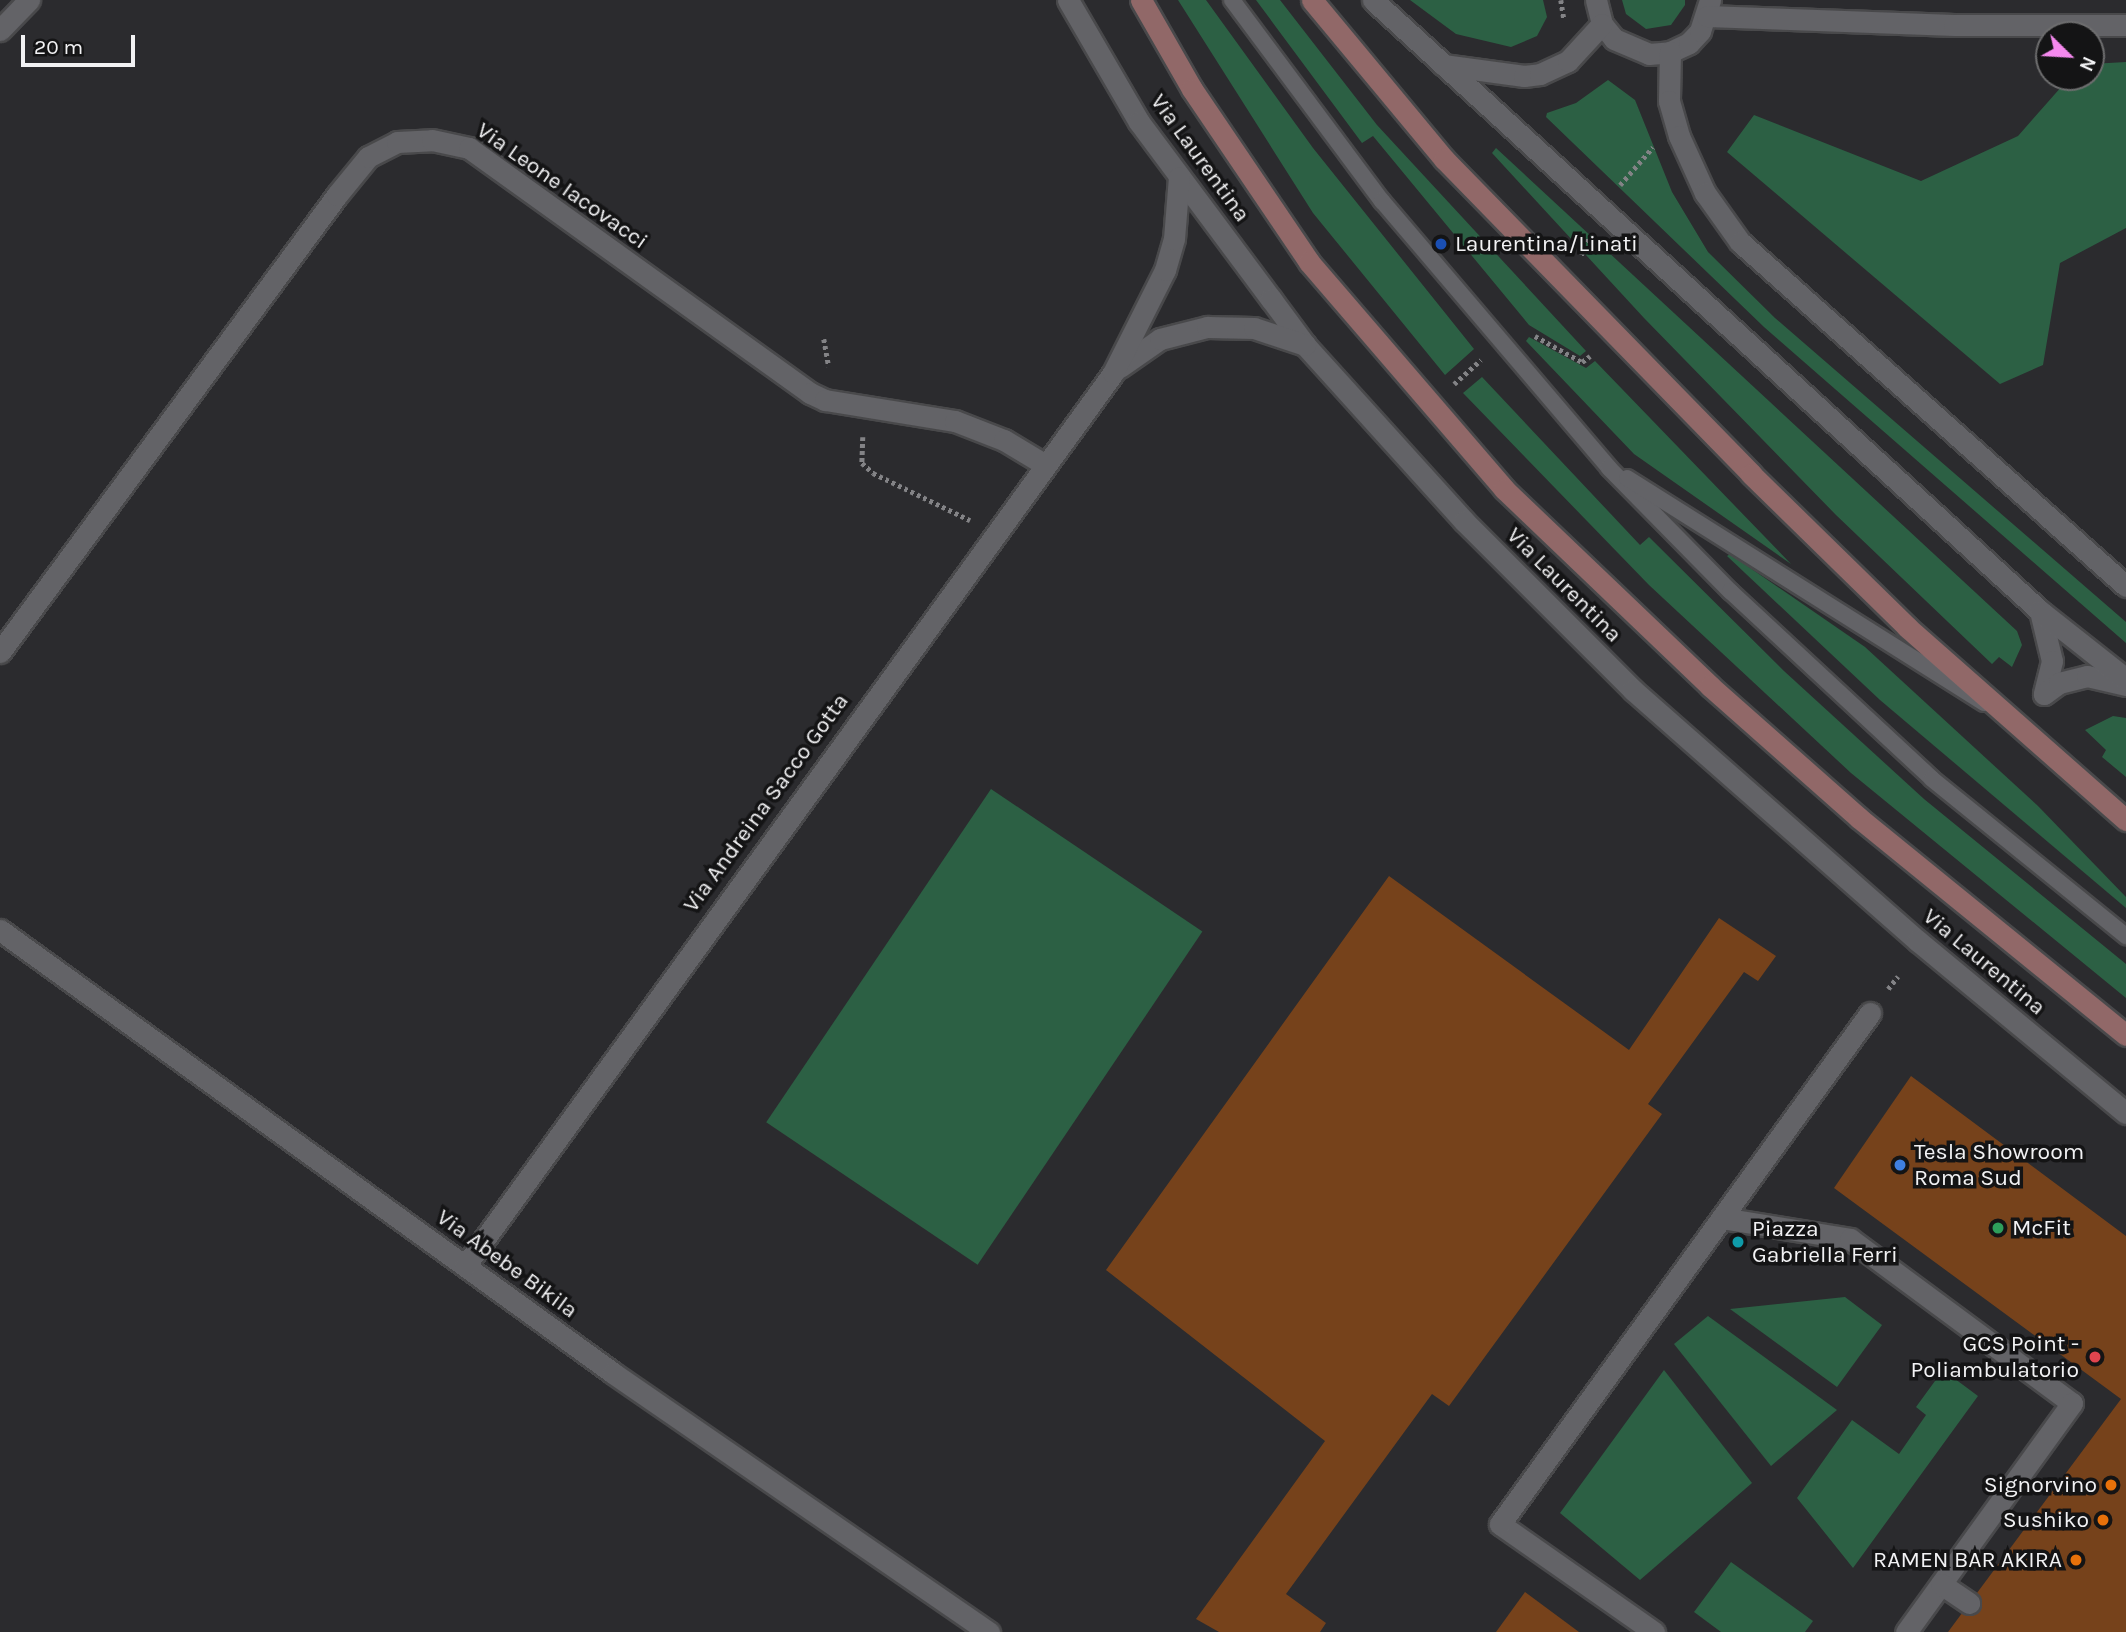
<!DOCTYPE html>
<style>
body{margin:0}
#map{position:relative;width:2126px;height:1632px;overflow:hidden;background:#2b2b2e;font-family:Karla,sans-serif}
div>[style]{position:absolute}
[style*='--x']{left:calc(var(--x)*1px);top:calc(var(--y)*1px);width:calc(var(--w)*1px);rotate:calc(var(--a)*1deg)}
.green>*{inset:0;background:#2c6044;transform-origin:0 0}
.building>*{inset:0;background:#76421b}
.path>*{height:4.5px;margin-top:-2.25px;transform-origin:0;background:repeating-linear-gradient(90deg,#838386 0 3.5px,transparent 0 7px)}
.roads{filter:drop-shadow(2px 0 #49494b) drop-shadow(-2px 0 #49494b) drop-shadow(0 2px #49494b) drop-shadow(0 -2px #49494b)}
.service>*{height:16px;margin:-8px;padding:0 8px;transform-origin:8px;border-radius:8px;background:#636367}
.pedestrian>*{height:21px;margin:-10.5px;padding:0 10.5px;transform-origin:10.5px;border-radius:10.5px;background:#636367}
.minor>*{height:21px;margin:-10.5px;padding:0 10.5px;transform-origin:10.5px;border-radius:10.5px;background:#636367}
.tertiary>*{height:21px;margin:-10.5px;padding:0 10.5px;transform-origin:10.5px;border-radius:10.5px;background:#636367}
.secondary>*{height:21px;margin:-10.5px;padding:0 10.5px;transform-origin:10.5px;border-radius:10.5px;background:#916868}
.dots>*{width:19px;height:19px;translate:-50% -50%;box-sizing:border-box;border:4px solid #141415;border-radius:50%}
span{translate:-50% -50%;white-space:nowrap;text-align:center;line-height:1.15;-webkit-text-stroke:7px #141415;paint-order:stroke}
.street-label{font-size:23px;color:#f2f2f4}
.poi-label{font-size:23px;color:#f2f2f4}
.left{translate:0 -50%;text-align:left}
.right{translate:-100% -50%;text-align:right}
.north{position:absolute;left:2035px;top:21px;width:70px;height:70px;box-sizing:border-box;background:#141415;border:2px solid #6d6d6e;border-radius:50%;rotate:114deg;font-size:19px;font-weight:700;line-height:28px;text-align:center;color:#f2f2f4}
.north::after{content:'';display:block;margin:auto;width:24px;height:32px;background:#f589ee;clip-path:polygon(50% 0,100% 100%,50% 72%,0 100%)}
.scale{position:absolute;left:21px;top:35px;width:114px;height:32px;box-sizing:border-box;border:4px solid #f2f2f4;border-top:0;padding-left:9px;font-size:21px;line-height:24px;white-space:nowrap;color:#f2f2f4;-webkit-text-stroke:5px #141415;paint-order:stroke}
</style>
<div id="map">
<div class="green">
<div style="clip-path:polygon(1178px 0,1206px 0,1313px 148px,1474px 349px,1445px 375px,1313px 213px)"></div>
<div style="clip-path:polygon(1256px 0,1280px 0,1377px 125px,1586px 351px,1580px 356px,1529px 325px,1373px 136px,1362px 143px)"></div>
<div style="clip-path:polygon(1410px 0,1543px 0,1547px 17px,1537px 36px,1511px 47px,1456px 34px)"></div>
<div style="clip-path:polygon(1622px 0,1685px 0,1685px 5px,1671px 25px,1646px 29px,1626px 14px)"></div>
<div style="clip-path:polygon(2126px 62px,2126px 228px,2060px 263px,2043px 365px,2000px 384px,1727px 152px,1754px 115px,1921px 181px,2018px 136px,2070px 77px,2091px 77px,2091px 64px)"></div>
<div style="clip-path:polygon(1608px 80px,1635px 100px,1672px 192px,1708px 252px,1775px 318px,2126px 622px,2126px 643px,1764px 327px,1546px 117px,1547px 113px,1576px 103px)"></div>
<div style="clip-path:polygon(1496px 148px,2017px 631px,2022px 645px,2012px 667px,1999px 657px,1992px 664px,1836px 515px,1644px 318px,1492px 153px)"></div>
<div style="clip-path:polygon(1529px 337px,1586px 368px,1595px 361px,1791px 564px,1634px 454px,1526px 341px)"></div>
<div style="clip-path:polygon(1482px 377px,1640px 545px,1649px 537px,1784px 671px,1924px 799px,2126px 964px,2126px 998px,1851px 773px,1649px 585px,1463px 393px)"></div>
<div style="clip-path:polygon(1730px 554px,1865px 647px,2038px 806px,2126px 897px,2126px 908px,1880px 700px,1727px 556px)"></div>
<div style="clip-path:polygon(2113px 716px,2126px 718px,2126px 777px,2102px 757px,2106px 750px,2085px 730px)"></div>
<div style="left:991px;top:789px;width:255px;height:402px;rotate:34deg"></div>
<div style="clip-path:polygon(1845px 1297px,1882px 1325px,1837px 1387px,1730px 1309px)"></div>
<div style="clip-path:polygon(1708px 1316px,1837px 1410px,1771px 1466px,1674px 1344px)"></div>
<div style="clip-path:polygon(1664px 1370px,1752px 1483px,1640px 1580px,1560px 1513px)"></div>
<div style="clip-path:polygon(1943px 1370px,1978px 1396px,1853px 1568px,1797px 1498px,1852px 1420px,1899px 1454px,1926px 1415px,1916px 1407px)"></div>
<div style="clip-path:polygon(1731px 1562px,1813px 1621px,1805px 1632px,1721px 1632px,1694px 1612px)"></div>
</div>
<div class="building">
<div style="clip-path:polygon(1389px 876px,1629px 1050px,1719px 918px,1776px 956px,1758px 981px,1744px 972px,1648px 1104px,1662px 1114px,1449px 1406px,1432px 1394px,1286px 1594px,1326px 1623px,1320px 1632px,1219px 1632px,1196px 1619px,1325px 1441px,1106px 1270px)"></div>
<div style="clip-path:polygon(1911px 1076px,2126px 1236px,2126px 1632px,1948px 1632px,2121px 1399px,1834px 1188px)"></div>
<div style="clip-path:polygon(1525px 1592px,1579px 1632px,1496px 1632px)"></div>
</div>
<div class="path">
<div style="--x:1561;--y:0;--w:20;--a:81"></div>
<div style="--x:1620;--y:185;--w:50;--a:-49"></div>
<div style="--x:1581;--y:255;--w:19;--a:-65"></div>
<div style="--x:1535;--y:336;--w:54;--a:29"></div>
<div style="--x:1582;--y:362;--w:10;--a:-37"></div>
<div style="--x:824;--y:339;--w:28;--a:80"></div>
<div style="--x:1454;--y:384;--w:36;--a:-42"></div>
<div style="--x:863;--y:437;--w:26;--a:92"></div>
<div style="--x:862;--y:463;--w:15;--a:42"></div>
<div style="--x:873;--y:473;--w:108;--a:25.9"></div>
<div style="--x:1888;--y:989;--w:16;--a:-52"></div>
</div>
<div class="roads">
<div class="service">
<div style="--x:1232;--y:0;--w:251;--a:53.3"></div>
<div style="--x:1382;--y:201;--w:350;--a:49.6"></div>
<div style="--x:1609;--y:468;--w:173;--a:45.5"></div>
<div style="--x:1730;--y:591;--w:276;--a:42.9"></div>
<div style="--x:1932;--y:779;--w:250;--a:39"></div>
<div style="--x:1627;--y:478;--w:422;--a:32.2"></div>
</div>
<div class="pedestrian">
<div style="--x:1722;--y:1218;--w:130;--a:9.3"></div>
<div style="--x:1850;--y:1239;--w:276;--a:36.5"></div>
<div style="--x:2072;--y:1403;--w:283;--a:125.9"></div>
<div style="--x:1941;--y:1584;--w:34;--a:34"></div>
<div style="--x:1654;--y:1632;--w:188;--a:-145"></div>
<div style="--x:1500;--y:1524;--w:631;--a:-54.09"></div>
</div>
<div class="minor">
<div style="--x:1068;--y:0;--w:141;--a:59.8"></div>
<div style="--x:1139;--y:122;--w:221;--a:53.3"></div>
<div style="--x:1271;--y:299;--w:57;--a:53.5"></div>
<div style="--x:1305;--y:345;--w:237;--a:47.9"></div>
<div style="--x:1464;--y:521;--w:239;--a:45"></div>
<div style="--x:1633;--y:690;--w:380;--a:41.4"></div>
<div style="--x:1918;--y:941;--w:270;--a:39.6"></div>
<div style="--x:1596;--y:0;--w:25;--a:76"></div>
<div style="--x:1602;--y:24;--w:19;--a:51"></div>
<div style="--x:1614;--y:39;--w:38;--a:23"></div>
<div style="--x:1649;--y:54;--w:21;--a:-5"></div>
<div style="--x:1670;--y:52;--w:21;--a:-25"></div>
<div style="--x:1689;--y:43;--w:16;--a:-47"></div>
<div style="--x:1700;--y:31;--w:33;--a:-72"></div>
<div style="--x:1707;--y:16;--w:247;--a:2.1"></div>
<div style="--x:1954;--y:25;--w:172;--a:0"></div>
<div style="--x:1670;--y:52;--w:49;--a:91.2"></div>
<div style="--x:1669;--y:101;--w:36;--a:74"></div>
<div style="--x:1679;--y:136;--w:63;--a:65.5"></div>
<div style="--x:1705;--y:193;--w:60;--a:54.5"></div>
<div style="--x:1740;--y:242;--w:517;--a:41.71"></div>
<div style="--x:1443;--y:65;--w:82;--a:7.7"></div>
<div style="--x:1524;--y:76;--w:16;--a:-7"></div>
<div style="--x:1540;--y:74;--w:31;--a:-25"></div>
<div style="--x:1568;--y:61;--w:50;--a:-47.4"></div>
<div style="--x:1120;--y:367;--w:49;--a:-35"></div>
<div style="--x:1160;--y:339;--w:49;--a:-14.3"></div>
<div style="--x:1207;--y:327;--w:47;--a:1.2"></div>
<div style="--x:1254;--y:328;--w:54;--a:18.4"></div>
<div style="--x:2040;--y:611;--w:51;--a:76.5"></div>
<div style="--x:2052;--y:661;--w:34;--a:104"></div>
<div style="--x:0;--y:652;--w:568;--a:-53.59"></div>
<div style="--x:337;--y:195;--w:49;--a:-50.8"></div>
<div style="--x:368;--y:157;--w:33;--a:-27"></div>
<div style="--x:397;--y:142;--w:35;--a:-3"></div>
<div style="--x:432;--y:140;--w:38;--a:12"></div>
<div style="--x:469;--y:148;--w:420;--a:35.7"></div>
<div style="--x:810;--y:393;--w:17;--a:25"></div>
<div style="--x:825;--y:400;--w:132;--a:9.2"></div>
<div style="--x:955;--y:421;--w:53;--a:21.2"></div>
<div style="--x:1004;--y:440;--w:47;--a:31"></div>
<div style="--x:2044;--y:694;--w:19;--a:-36"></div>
<div style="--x:2059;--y:683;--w:29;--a:-14"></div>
<div style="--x:2087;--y:676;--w:40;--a:13"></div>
<div style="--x:0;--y:930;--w:756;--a:35.85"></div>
<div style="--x:613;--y:1373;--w:457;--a:34.6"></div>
<div style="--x:465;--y:1266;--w:1103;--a:-54.03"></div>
<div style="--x:1113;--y:373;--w:115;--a:-63.2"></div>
<div style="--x:1165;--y:270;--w:32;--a:-74"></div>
<div style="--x:1174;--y:239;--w:62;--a:-85.4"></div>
</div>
<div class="tertiary">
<div style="--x:1373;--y:0;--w:905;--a:42.49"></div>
<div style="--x:2040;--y:611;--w:110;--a:38.3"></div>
<div style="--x:0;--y:30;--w:42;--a:-46"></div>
</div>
<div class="secondary">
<div style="--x:1141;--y:0;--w:103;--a:60.2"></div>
<div style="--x:1192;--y:89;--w:209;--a:55.9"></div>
<div style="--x:1309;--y:262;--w:299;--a:49.3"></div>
<div style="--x:1504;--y:489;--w:285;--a:43.7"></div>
<div style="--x:1710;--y:686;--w:199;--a:41.5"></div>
<div style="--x:1859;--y:818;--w:344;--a:39.1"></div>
<div style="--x:1312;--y:0;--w:207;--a:50.3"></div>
<div style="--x:1444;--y:159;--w:440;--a:45.7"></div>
<div style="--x:1751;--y:474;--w:219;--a:44.4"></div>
<div style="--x:1907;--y:627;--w:292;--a:41.4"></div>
</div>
</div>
<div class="dots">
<div style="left:1441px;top:244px;background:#1a4fb4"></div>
<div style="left:1900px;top:1165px;background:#3f7fe0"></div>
<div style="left:1998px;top:1228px;background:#2e9e5b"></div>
<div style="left:1738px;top:1242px;background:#0f9aa8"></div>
<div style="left:2095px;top:1357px;background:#e0444e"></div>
<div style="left:2111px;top:1485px;background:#e8710a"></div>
<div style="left:2103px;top:1520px;background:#e8710a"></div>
<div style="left:2076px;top:1560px;background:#e8710a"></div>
</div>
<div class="street-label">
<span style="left:1200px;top:158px;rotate:54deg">Via Laurentina</span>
<span style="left:562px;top:186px;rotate:35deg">Via Leone Iacovacci</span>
<span style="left:1564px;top:585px;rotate:45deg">Via Laurentina</span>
<span style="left:766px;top:803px;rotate:-54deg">Via Andreina Sacco Gotta</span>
<span style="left:1984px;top:962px;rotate:40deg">Via Laurentina</span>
<span style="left:507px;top:1264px;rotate:36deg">Via Abebe Bikila</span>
</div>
<div class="poi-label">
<span class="left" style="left:1455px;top:244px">Laurentina/Linati</span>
<span class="left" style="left:1914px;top:1165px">Tesla Showroom<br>Roma Sud</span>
<span class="left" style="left:2012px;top:1228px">McFit</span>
<span class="left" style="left:1752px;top:1242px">Piazza<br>Gabriella Ferri</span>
<span class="right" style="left:2079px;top:1357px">GCS Point -<br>Poliambulatorio</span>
<span class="right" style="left:2097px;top:1485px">Signorvino</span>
<span class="right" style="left:2089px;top:1520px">Sushiko</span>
<span class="right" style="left:2062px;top:1560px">RAMEN BAR AKIRA</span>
</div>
<div class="north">N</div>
<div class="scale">20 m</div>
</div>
